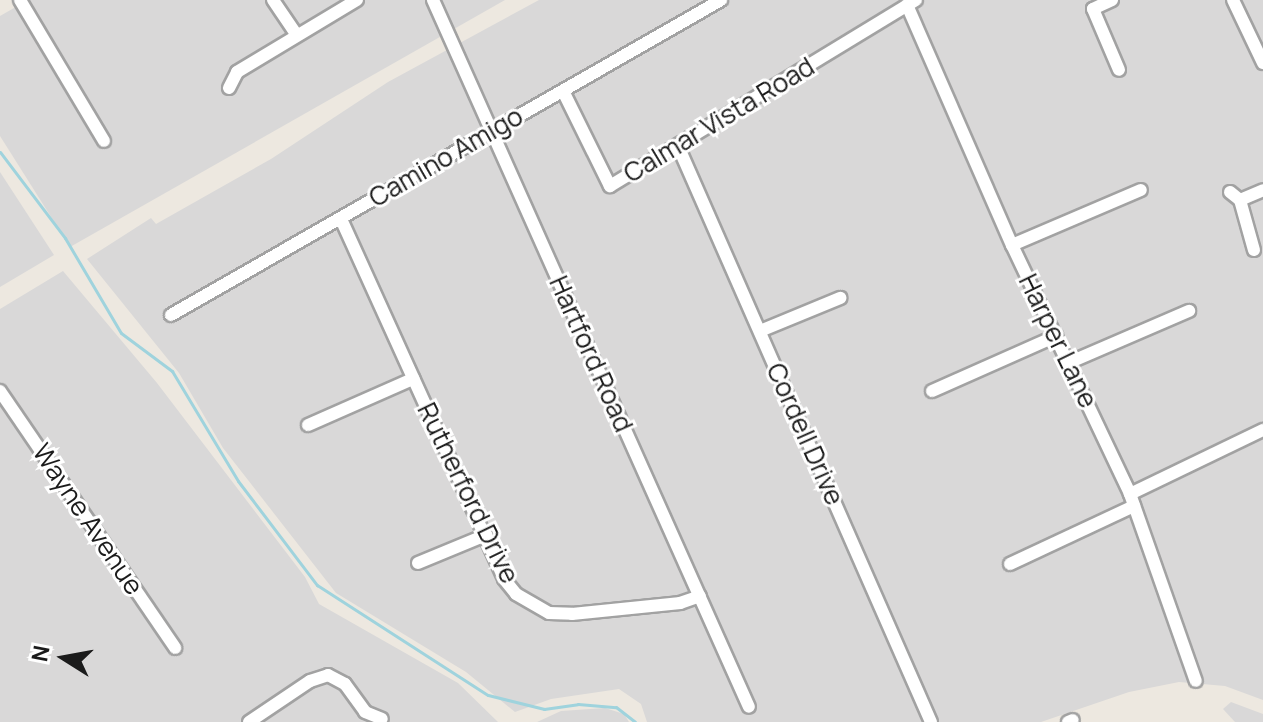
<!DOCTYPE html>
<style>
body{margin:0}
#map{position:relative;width:1263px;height:722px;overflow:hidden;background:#ede8e0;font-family:Manrope,sans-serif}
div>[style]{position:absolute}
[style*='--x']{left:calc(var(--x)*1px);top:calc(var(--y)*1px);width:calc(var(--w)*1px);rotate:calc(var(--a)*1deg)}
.residential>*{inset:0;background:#d9d8d8}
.stream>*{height:3px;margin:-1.5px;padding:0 1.5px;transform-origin:1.5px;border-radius:1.5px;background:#9fd3dd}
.roads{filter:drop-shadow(2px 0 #a2a2a2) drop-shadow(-2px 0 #a2a2a2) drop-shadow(0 2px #a2a2a2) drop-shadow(0 -2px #a2a2a2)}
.minor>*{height:12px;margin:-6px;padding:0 6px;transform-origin:6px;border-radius:6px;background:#fff}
span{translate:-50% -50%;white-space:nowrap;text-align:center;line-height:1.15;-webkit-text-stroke:6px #fff;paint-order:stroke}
.street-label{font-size:26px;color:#1b1b1b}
.north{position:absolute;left:24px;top:618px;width:80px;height:80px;-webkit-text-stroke:6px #fff;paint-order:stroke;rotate:281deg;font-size:22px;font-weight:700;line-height:32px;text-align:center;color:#1b1b1b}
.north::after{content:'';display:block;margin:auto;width:28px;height:36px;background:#1b1b1b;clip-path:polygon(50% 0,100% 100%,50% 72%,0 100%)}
</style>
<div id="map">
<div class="residential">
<div style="clip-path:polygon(28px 0,505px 0,70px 247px,0 136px,0 16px)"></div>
<div style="clip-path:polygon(539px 0,1263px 0,1263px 700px,1225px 686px,1179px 682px,1129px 692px,1041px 722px,647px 722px,641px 704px,619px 689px,551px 699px,515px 712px,466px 672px,336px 593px,223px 448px,179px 373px,87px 259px,151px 218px,156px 224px,271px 159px,388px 82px)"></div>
<div style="clip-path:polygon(0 172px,54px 255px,0 287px)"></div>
<div style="clip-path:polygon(63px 271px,157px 383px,305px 577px,319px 604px,458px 683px,498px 722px,0 722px,0 309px)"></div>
<div style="clip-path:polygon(1231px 702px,1263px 714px,1263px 722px,1235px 722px,1223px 709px)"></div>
<div style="clip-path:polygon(605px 708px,624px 714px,629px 722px,537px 722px,561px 711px)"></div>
</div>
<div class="stream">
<div style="--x:0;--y:152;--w:108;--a:52.9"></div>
<div style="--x:65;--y:238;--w:110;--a:59.5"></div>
<div style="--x:121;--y:333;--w:64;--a:36.7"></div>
<div style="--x:172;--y:371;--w:128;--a:59"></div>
<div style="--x:238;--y:481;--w:131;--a:52.8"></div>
<div style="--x:317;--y:585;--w:203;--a:32.8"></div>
<div style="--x:488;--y:695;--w:58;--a:14"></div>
<div style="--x:544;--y:709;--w:34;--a:-8"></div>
<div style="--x:578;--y:704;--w:38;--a:5"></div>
<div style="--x:616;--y:707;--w:24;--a:38"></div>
</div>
<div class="roads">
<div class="minor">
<div style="--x:20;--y:0;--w:164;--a:59.2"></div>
<div style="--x:273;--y:0;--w:41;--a:55.9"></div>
<div style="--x:433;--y:0;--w:774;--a:65.92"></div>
<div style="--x:1112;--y:0;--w:21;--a:155"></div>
<div style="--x:1093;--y:9;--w:66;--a:66.9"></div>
<div style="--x:1233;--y:0;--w:70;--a:64.5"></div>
<div style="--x:907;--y:5;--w:262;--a:66.4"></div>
<div style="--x:1012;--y:245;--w:276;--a:64.6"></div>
<div style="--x:1130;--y:494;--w:198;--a:70.6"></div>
<div style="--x:229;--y:88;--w:18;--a:-63"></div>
<div style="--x:237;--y:72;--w:140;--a:-31"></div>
<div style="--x:564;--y:93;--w:104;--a:63.7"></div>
<div style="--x:610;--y:186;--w:358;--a:-31.3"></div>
<div style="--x:678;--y:146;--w:629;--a:66.29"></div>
<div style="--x:1230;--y:192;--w:13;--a:39"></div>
<div style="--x:1240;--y:200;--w:52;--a:74.4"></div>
<div style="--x:1240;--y:200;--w:25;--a:-23"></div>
<div style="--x:341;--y:219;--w:395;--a:65.6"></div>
<div style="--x:504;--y:579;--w:19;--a:51"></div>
<div style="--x:516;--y:594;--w:38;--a:30"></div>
<div style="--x:549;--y:613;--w:23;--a:2"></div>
<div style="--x:572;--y:614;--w:109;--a:-5.8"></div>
<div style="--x:680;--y:603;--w:21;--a:-19"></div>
<div style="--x:1012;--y:245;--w:140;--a:-23.1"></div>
<div style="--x:171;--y:315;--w:634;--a:-29.8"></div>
<div style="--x:760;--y:331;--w:87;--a:-22.4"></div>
<div style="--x:1068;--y:363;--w:132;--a:-23.3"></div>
<div style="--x:0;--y:391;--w:311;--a:55.7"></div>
<div style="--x:932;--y:391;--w:136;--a:-23.9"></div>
<div style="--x:308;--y:425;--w:115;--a:-23.7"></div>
<div style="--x:1130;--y:494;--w:148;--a:-25.7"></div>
<div style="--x:418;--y:563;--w:74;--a:-22.4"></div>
<div style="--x:1010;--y:564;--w:137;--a:-25.1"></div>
<div style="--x:249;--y:722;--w:73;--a:-33.9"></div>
<div style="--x:310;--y:681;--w:19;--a:-18"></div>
<div style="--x:328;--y:675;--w:19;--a:28"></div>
<div style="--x:345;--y:684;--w:34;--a:54"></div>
<div style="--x:365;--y:712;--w:18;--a:22"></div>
<div style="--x:1068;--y:722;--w:5;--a:-22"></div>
</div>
</div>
<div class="street-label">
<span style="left:719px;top:120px;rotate:-31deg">Calmar Vista Road</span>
<span style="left:446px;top:157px;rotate:-30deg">Camino Amigo</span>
<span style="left:1058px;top:341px;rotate:64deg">Harper Lane</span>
<span style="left:591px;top:354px;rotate:66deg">Hartford Road</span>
<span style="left:805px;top:434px;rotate:66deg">Cordell Drive</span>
<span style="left:468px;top:493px;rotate:64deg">Rutherford Drive</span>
<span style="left:88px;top:519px;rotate:56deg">Wayne Avenue</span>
</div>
<div class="north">N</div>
</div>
